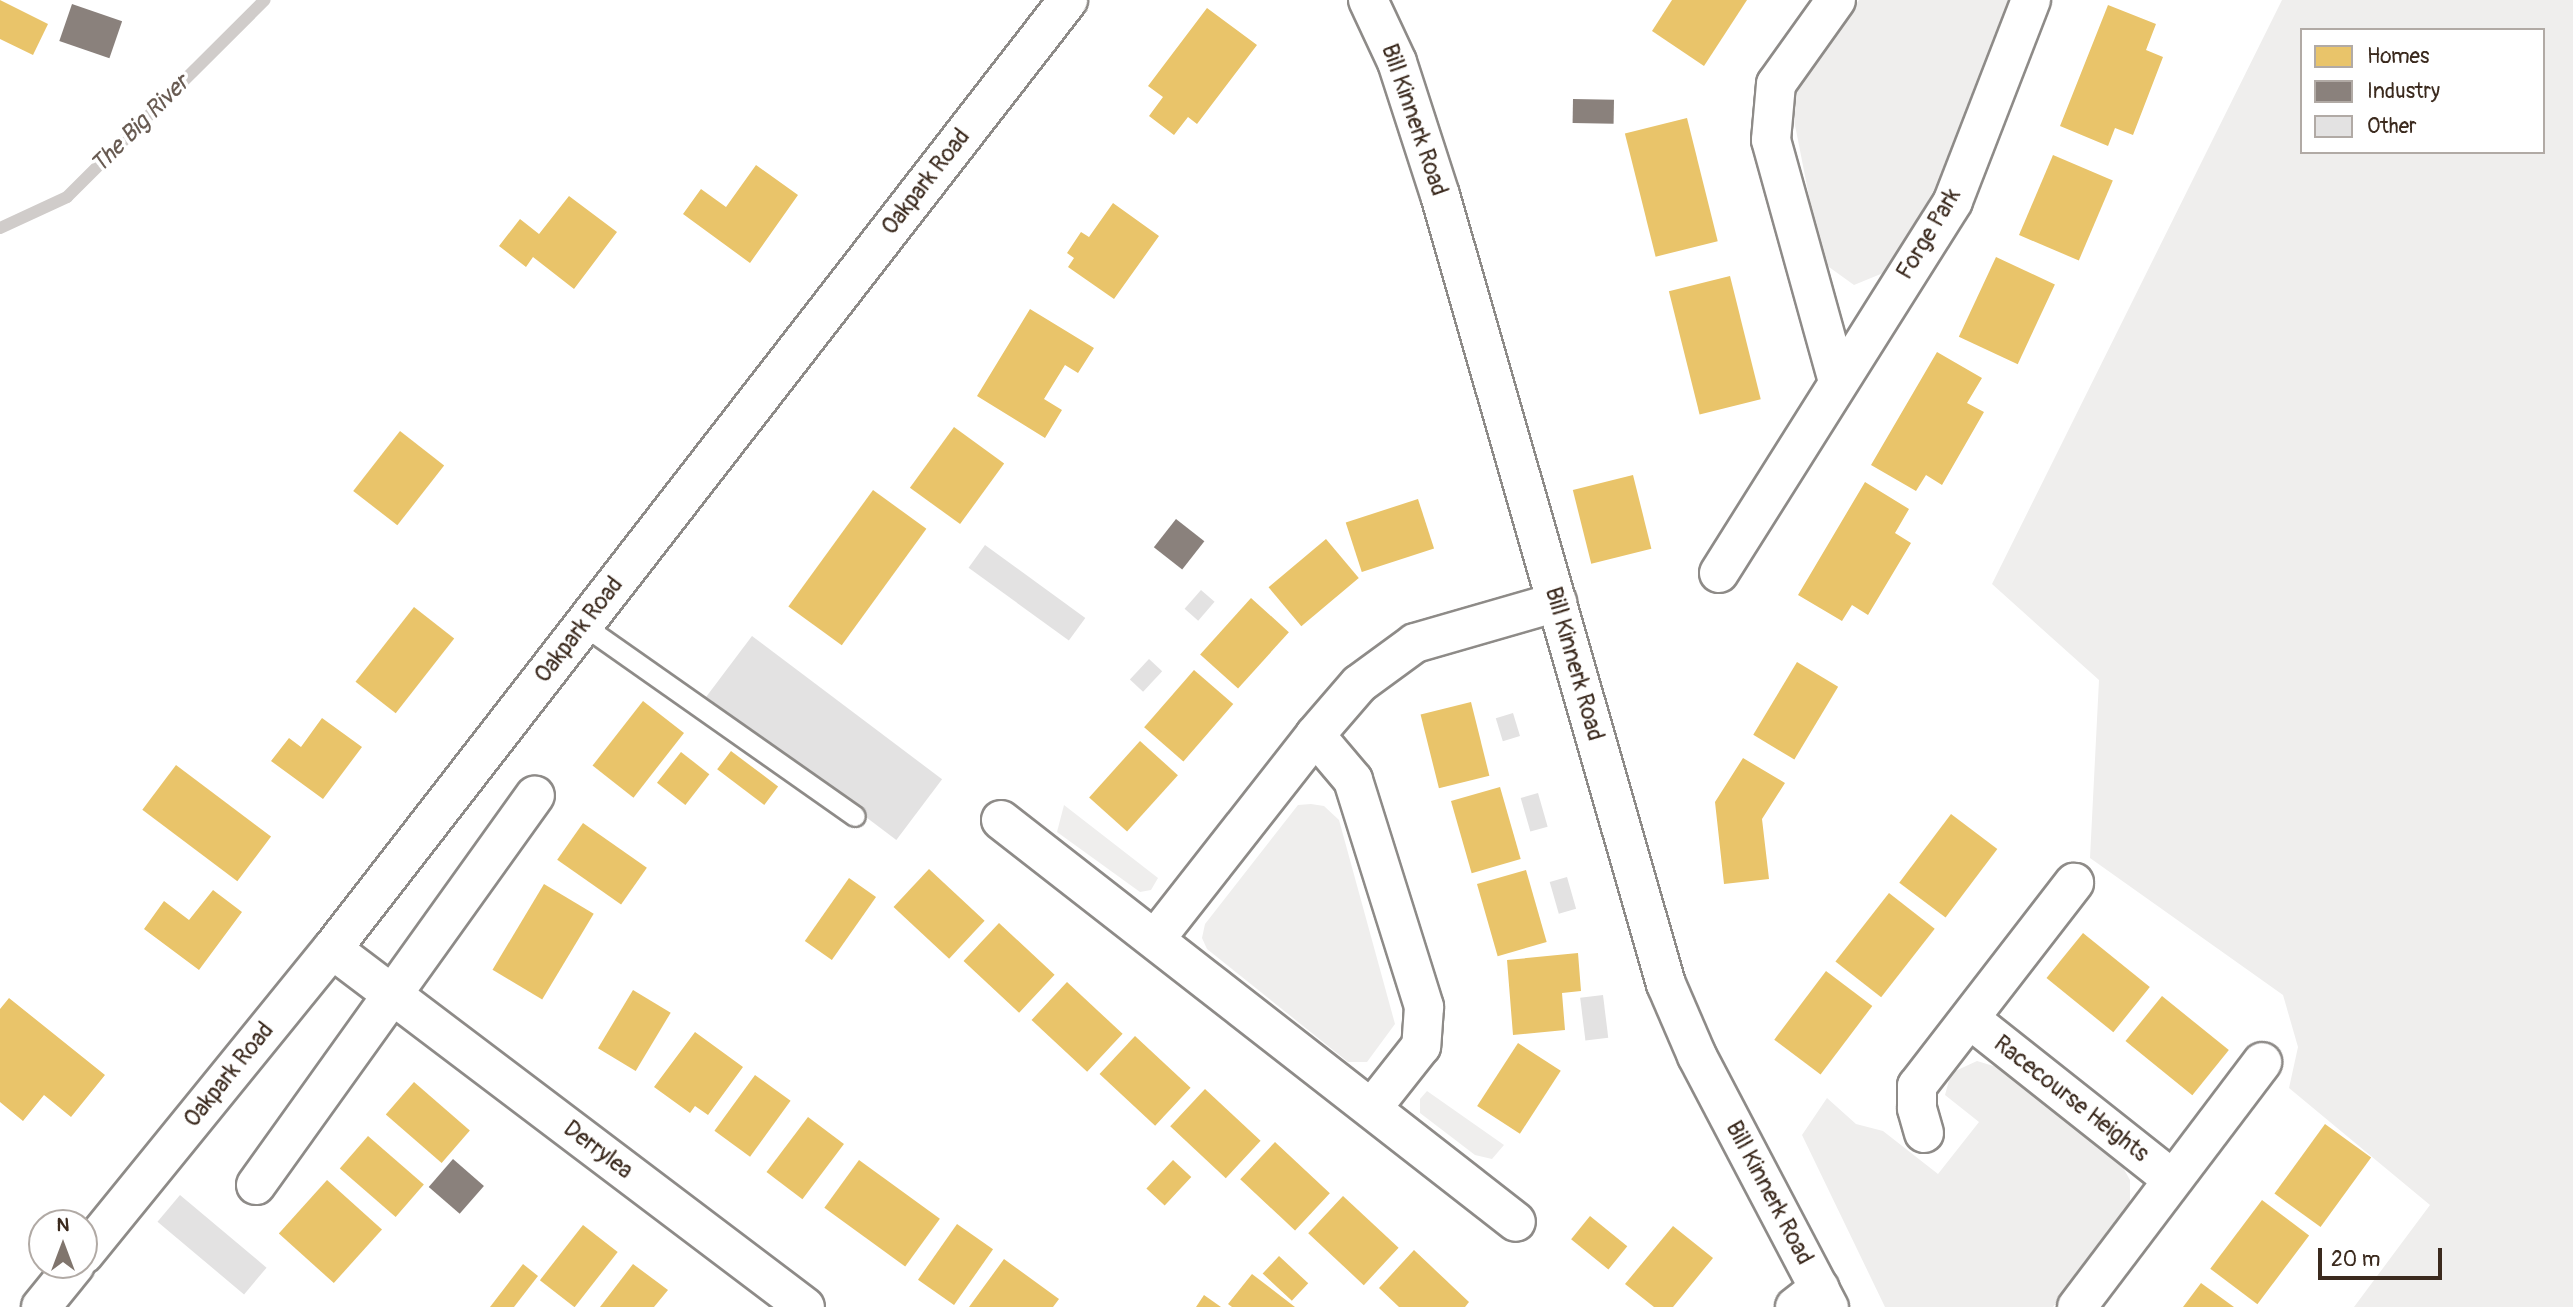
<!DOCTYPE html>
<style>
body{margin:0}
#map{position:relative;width:2573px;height:1307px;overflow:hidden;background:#fff;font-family:Pangolin,sans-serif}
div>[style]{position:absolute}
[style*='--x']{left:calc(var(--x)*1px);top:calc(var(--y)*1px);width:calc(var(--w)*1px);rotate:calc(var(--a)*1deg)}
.green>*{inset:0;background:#efeeed}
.homes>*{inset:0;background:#e9c46a;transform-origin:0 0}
.industry>*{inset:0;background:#8a817c;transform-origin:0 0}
.stream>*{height:12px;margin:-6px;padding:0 6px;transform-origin:6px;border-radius:6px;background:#d0ccca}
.building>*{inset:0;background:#e3e2e2;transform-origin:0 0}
.roads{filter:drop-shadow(2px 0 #8e8b88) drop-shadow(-2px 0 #8e8b88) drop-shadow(0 2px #8e8b88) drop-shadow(0 -2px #8e8b88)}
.service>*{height:19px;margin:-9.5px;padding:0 9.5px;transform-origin:9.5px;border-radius:9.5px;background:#fff}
.minor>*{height:38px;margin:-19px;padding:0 19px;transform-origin:19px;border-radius:19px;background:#fff}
.tertiary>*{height:38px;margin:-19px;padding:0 19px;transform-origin:19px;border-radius:19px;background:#fff}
.secondary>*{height:38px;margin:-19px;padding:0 19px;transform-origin:19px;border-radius:19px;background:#fff}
span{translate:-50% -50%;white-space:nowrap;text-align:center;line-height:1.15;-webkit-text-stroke:7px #fff;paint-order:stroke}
.street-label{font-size:23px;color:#3b2a1e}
.water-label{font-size:24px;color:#685b52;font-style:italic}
.legend{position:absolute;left:2300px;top:28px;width:245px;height:126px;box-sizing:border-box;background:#fff;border:2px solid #b1aaa5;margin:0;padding:9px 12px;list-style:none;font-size:21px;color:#3b2a1e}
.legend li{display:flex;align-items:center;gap:14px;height:35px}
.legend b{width:35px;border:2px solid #b1aaa5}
.north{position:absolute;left:28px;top:1209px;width:70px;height:70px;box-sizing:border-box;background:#fff;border:2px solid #b1aaa5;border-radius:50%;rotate:0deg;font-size:19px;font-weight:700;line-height:28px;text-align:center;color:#3b2a1e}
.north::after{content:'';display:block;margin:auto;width:24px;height:32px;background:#80756d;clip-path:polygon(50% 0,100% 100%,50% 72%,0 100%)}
.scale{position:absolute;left:2318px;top:1248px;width:124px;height:32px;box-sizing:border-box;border:4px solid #3b2a1e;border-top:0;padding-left:9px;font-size:21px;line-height:24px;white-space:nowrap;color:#3b2a1e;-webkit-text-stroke:5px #fff;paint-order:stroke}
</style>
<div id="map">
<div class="green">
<div style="clip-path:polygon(1859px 0,2014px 0,1951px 160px,1888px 271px,1854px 285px,1822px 262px,1793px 115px,1797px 86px)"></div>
<div style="clip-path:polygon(evenodd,2282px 0,2573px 0,2573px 1307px,2354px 1307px,2430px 1205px,2289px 1088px,2298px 1047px,2283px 995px,2090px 858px,2099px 680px,1992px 584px,2282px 0,2302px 30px,2543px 30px,2543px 152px,2302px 152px,2302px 30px)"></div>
<div style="clip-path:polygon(1311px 804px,1324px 806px,1339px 820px,1395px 1024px,1367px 1062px,1348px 1062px,1207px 949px,1202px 938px,1205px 924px,1298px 805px)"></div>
<div style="clip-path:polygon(1064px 805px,1158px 878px,1151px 890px,1140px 892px,1057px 832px)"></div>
<div style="clip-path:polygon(1977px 1061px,2010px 1071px,2117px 1157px,2130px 1180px,2130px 1207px,2053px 1307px,1885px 1307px,1802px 1135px,1827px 1098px,1856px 1124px,1883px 1131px,1938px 1174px,1979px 1122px,1945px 1095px,1951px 1073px)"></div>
<div style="clip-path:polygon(1427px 1091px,1504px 1145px,1492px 1159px,1475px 1155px,1420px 1113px,1420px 1099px)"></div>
</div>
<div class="homes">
<div style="clip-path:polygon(0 0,48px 24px,33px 55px,0 39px)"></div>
<div style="clip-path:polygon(1672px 0,1747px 0,1704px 66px,1652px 31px)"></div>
<div style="clip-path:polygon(2108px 5px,2156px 24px,2146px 50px,2163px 57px,2133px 135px,2115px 128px,2108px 146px,2060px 126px)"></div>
<div style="clip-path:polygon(1207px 8px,1257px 45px,1197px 124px,1188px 117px,1174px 135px,1149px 116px,1163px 97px,1148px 86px)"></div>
<div style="left:1687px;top:118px;width:127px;height:64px;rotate:76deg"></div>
<div style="left:2053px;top:155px;width:65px;height:87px;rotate:23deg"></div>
<div style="clip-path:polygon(756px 165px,798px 195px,750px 263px,683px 214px,701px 189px,726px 207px)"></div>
<div style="clip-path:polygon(569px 196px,617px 232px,574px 289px,533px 257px,526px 267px,499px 246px,520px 219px,539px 234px)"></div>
<div style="clip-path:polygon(1113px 203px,1159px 236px,1114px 299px,1068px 267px,1074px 258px,1067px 253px,1081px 232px,1089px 237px)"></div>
<div style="left:1996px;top:257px;width:65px;height:88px;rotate:25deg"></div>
<div style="left:1730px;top:276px;width:127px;height:63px;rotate:76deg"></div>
<div style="clip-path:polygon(1030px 309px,1094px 348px,1078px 373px,1065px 365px,1044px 399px,1062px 410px,1045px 438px,977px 396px)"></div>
<div style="clip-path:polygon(1937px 352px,1982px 378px,1967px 403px,1984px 412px,1942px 485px,1926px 475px,1916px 491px,1871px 465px)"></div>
<div style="left:954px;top:427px;width:62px;height:75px;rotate:36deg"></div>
<div style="left:400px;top:431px;width:56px;height:76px;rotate:38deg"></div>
<div style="left:1633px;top:475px;width:76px;height:62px;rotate:76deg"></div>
<div style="clip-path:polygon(1865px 482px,1909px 509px,1895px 533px,1911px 543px,1868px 615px,1852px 605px,1842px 621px,1798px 595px)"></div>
<div style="left:873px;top:490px;width:66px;height:144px;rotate:36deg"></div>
<div style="left:1418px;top:499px;width:52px;height:76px;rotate:72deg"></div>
<div style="left:1326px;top:539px;width:51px;height:75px;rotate:50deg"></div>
<div style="left:1251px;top:598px;width:51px;height:76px;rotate:42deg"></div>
<div style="left:414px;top:607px;width:51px;height:95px;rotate:38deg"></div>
<div style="left:1797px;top:662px;width:48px;height:85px;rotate:31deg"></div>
<div style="left:1194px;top:670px;width:52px;height:76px;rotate:41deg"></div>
<div style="left:643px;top:701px;width:52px;height:82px;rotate:38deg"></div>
<div style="left:1471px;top:702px;width:76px;height:52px;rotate:76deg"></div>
<div style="clip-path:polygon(322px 718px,362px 747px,323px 799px,271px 761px,289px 738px,301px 747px)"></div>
<div style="left:1140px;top:741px;width:51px;height:76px;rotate:42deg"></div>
<div style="left:731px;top:751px;width:59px;height:23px;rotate:37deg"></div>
<div style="left:681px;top:752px;width:36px;height:39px;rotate:38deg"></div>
<div style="clip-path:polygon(1743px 758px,1785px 783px,1762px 819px,1769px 879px,1724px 884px,1715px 802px)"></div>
<div style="left:176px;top:765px;width:119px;height:56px;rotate:37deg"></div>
<div style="left:1500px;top:787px;width:75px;height:51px;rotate:74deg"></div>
<div style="left:1951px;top:814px;width:58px;height:86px;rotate:37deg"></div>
<div style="left:583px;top:823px;width:78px;height:45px;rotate:35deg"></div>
<div style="left:929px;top:869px;width:76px;height:52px;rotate:43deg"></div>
<div style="left:1526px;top:870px;width:75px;height:51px;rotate:74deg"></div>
<div style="left:849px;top:878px;width:33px;height:77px;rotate:35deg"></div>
<div style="left:544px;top:884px;width:58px;height:100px;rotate:31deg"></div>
<div style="clip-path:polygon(213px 890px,242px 912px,199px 970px,144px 929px,164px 901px,189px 920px)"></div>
<div style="left:1889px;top:893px;width:58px;height:87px;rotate:38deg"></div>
<div style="left:999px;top:923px;width:76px;height:52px;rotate:43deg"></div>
<div style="left:2083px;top:933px;width:86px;height:58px;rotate:39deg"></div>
<div style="clip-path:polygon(1578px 953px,1581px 991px,1562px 993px,1565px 1030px,1513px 1035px,1507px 960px)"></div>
<div style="left:1826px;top:971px;width:58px;height:86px;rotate:37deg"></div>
<div style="left:1067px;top:982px;width:76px;height:52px;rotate:43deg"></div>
<div style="left:633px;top:990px;width:44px;height:68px;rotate:31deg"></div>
<div style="left:2162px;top:996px;width:86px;height:58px;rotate:39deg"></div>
<div style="clip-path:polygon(9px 998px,105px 1075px,71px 1117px,44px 1095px,23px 1121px,0 1102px,0 1009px)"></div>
<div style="clip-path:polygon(695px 1032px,743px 1067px,708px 1115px,695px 1106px,690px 1113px,654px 1087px)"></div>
<div style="left:1135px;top:1036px;width:76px;height:52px;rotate:43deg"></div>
<div style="left:1518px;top:1043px;width:51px;height:75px;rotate:33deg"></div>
<div style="left:755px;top:1075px;width:44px;height:69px;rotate:36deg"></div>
<div style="left:414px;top:1082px;width:74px;height:43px;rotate:41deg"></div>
<div style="left:1205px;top:1089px;width:76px;height:51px;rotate:43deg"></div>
<div style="left:808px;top:1117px;width:45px;height:69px;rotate:37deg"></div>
<div style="left:2325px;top:1124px;width:57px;height:86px;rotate:36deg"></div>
<div style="left:368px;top:1136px;width:74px;height:43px;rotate:41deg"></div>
<div style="left:1275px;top:1142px;width:75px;height:51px;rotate:43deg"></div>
<div style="left:859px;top:1160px;width:100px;height:59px;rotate:36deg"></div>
<div style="left:1173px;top:1160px;width:25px;height:39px;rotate:43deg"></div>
<div style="left:327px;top:1180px;width:74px;height:72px;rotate:42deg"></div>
<div style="left:1343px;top:1196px;width:76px;height:51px;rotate:43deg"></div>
<div style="left:2262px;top:1200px;width:59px;height:86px;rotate:37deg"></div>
<div style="left:1590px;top:1216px;width:48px;height:30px;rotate:39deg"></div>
<div style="left:957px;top:1224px;width:44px;height:68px;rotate:35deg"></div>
<div style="left:583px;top:1225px;width:44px;height:70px;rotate:38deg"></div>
<div style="clip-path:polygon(1673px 1226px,1713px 1258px,1673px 1307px,1654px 1307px,1625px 1284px)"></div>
<div style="clip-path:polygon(1414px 1250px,1469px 1302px,1465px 1307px,1399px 1307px,1379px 1288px)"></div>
<div style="left:1279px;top:1256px;width:40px;height:24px;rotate:43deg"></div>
<div style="clip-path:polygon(1004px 1259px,1059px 1299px,1053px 1307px,969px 1307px)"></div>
<div style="clip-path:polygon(523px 1264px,538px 1276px,514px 1307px,490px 1307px)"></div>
<div style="clip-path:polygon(633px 1264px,668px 1290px,654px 1307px,600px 1307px)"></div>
<div style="clip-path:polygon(1252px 1274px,1295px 1307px,1232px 1307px,1228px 1304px)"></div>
<div style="clip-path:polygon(2201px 1283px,2234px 1307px,2183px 1307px)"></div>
<div style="clip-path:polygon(1204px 1295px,1221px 1307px,1196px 1307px)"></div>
</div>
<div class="industry">
<div style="left:72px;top:4px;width:53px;height:39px;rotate:19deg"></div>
<div style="left:1573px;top:99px;width:41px;height:24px;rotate:1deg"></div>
<div style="left:1176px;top:519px;width:36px;height:36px;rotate:38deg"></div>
<div style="left:453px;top:1159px;width:41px;height:37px;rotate:41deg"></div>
</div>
<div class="stream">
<div style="--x:0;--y:228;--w:74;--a:-24.8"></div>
<div style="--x:67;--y:197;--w:279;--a:-44.9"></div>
</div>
<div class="building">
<div style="left:985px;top:545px;width:124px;height:28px;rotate:36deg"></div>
<div style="left:1201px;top:590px;width:18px;height:25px;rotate:41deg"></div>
<div style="left:752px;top:636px;width:238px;height:76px;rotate:37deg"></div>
<div style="left:1149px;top:659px;width:18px;height:28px;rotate:43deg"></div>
<div style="left:1513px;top:713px;width:24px;height:18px;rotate:73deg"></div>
<div style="left:1538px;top:793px;width:35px;height:18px;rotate:74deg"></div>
<div style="left:1567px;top:877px;width:33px;height:18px;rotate:74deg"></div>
<div style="left:1603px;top:995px;width:43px;height:23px;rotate:83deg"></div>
<div style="left:180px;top:1195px;width:113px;height:35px;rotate:40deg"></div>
</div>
<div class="roads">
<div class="service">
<div style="--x:583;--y:625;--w:332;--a:35.1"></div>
</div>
<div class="minor">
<div style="--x:1836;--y:0;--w:103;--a:125.5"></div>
<div style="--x:1776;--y:84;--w:56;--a:95.1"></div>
<div style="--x:1771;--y:140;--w:250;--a:74.5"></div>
<div style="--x:1719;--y:573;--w:439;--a:-57.8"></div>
<div style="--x:1953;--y:201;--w:216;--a:-68.8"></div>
<div style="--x:1315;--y:735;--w:59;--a:49.8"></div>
<div style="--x:1353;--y:780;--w:238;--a:72.6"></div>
<div style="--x:1424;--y:1007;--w:39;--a:94"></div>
<div style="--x:1421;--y:1046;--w:79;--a:128.3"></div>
<div style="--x:1001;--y:820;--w:653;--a:37.97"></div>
<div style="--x:1156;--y:938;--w:258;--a:-51.9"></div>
<div style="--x:1315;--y:735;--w:67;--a:-49.2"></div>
<div style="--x:1359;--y:684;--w:69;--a:-36.2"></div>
<div style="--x:1415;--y:643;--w:148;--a:-16.1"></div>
<div style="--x:332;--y:949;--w:593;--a:37.12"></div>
<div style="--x:1970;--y:1019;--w:258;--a:38.4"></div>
<div style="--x:1924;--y:1133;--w:26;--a:-106"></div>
<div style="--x:1917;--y:1108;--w:22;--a:-90"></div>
<div style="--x:1917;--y:1086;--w:257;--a:-52.3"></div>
<div style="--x:256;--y:1185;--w:479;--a:-54.4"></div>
<div style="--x:1795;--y:1307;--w:31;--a:-38"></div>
<div style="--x:2077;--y:1307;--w:307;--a:-52.9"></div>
</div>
<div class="tertiary">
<div style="--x:1368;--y:0;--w:68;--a:64.9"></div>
<div style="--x:1397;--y:62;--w:140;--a:72.1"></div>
<div style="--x:1440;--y:195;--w:821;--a:74.02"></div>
<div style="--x:1666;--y:984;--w:78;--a:66.7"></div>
<div style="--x:1697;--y:1056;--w:284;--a:62.3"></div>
</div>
<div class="secondary">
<div style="--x:84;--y:1254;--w:393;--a:-50.9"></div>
<div style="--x:332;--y:949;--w:1201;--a:-52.2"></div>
<div style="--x:41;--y:1307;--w:54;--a:-51"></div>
</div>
</div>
<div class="street-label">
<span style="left:1414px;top:120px;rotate:71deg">Bill Kinnerk Road</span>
<span style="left:926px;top:182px;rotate:-52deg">Oakpark Road</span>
<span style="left:1929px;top:234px;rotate:-59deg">Forge Park</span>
<span style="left:579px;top:630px;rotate:-52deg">Oakpark Road</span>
<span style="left:1574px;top:664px;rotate:74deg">Bill Kinnerk Road</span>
<span style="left:229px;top:1075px;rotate:-51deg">Oakpark Road</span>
<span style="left:2071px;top:1099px;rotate:38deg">Racecourse Heights</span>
<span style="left:598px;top:1150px;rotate:37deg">Derrylea</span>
<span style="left:1769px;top:1193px;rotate:62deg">Bill Kinnerk Road</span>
</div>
<div class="water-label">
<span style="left:140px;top:124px;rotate:-45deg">The Big River</span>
</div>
<ul class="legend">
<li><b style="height:19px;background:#e9c46a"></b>Homes</li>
<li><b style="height:19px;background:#8a817c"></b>Industry</li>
<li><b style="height:19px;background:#e3e2e2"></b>Other</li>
</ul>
<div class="north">N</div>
<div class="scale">20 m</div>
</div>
